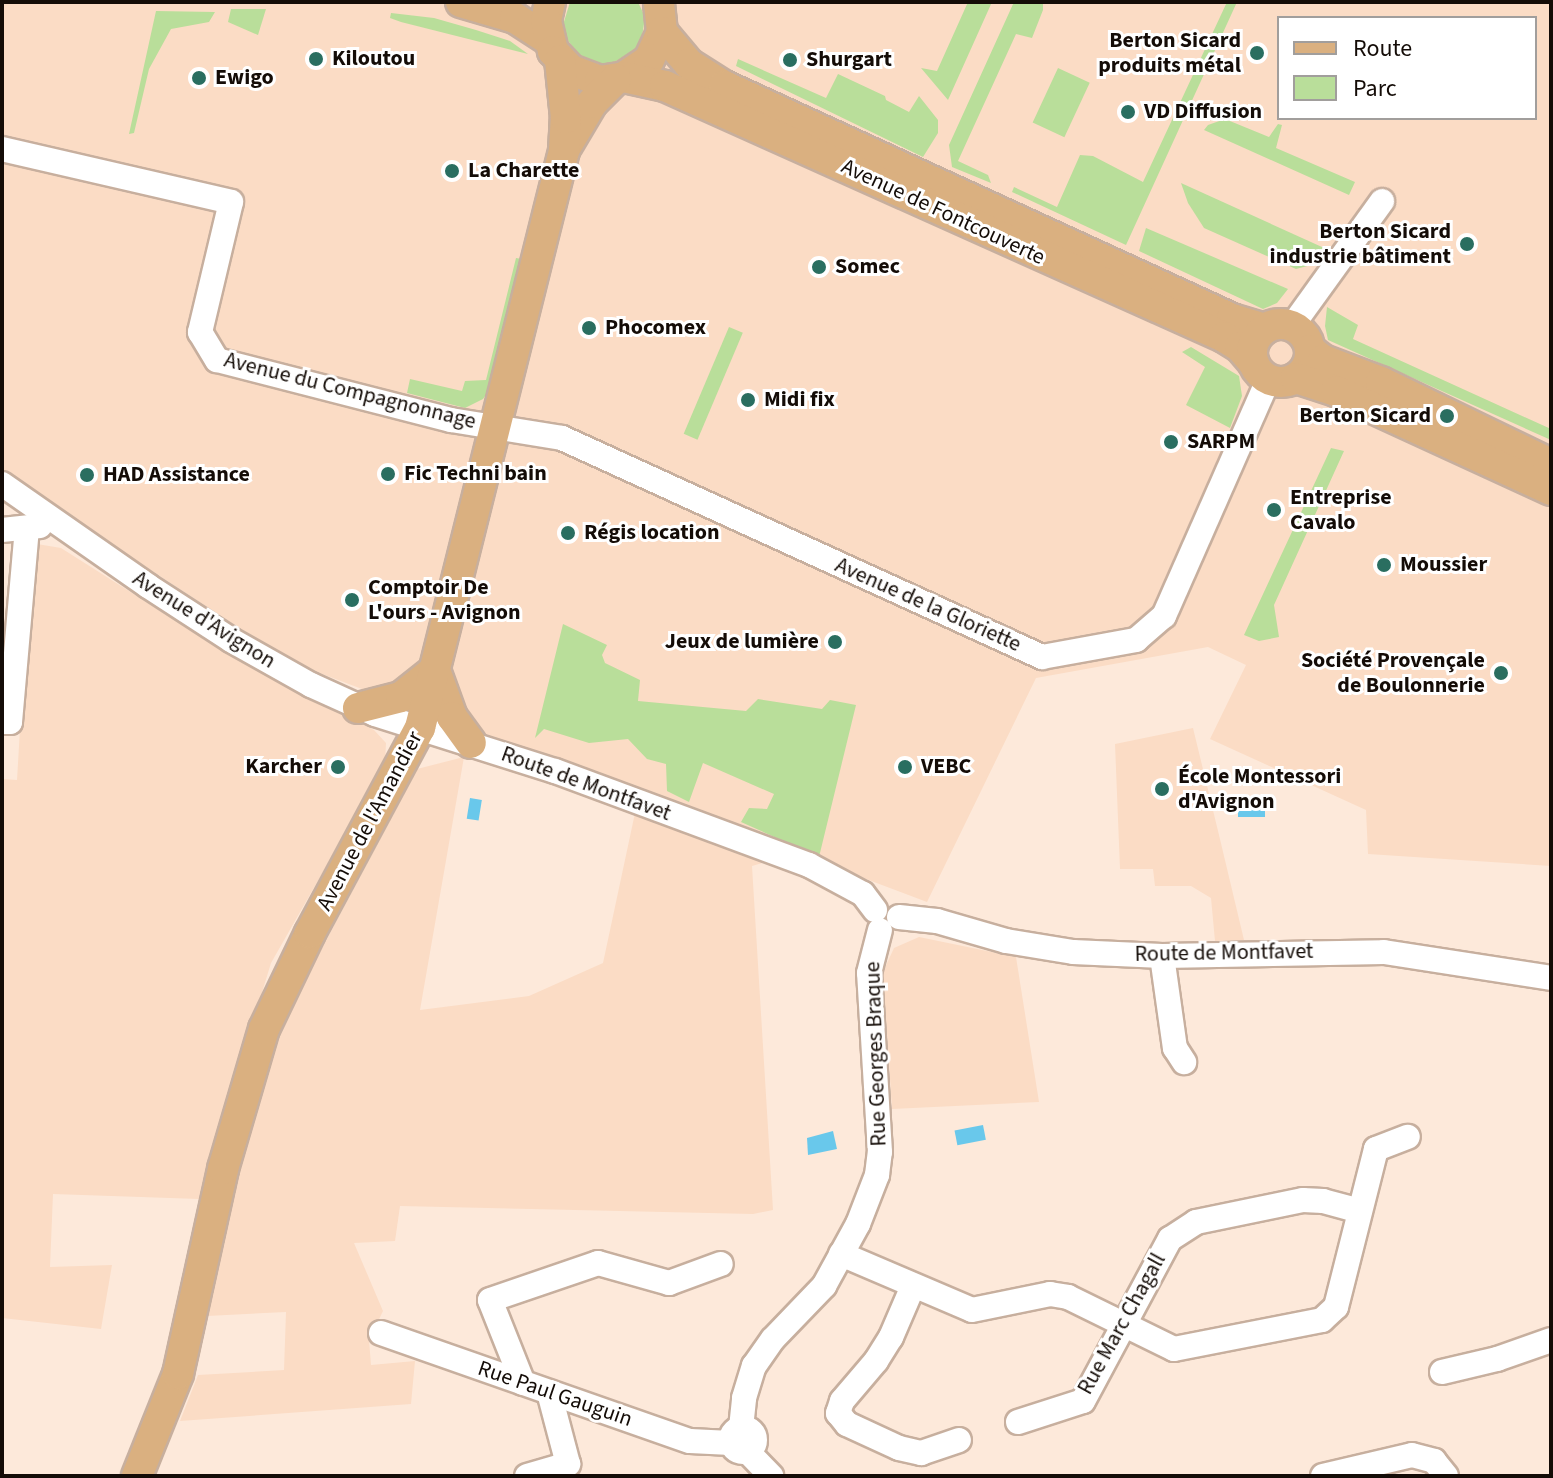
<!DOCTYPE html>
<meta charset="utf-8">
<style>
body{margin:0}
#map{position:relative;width:1553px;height:1478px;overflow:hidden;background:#fde9da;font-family:"Source Sans 3",sans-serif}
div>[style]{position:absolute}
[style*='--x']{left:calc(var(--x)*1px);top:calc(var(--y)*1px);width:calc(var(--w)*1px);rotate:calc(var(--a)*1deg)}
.built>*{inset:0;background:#fbdcc5}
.green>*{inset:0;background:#b9de9a;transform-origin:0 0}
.water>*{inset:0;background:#69c8eb;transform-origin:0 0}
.roads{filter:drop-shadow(2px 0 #c7af9e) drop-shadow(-2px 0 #c7af9e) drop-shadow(0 2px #c7af9e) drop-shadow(0 -2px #c7af9e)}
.minor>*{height:24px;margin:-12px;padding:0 12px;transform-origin:12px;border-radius:12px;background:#fff}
.minor>.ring{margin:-12px;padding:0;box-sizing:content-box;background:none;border:24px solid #fff;border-radius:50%}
.major>*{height:30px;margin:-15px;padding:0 15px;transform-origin:15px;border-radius:15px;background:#dab080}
.major>.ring{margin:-15px;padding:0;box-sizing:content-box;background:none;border:30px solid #dab080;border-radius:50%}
.dots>*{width:22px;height:22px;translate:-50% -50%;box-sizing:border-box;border:4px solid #fff;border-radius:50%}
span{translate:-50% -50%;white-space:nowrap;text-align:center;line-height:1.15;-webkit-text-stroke:6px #fff;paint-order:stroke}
.poi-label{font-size:22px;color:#140c07;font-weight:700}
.right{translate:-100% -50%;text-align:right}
.left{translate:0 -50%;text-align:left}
.street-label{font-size:22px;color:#140c07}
.frame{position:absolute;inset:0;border:4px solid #140c07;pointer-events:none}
.legend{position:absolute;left:1277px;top:16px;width:260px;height:104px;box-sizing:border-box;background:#fff;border:2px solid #a19e9c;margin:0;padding:10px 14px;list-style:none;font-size:24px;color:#140c07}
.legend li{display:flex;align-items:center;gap:16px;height:40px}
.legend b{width:40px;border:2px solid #a19e9c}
</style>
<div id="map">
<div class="built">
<div style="clip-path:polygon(evenodd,2px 2px,1551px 2px,1551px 866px,1368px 854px,1366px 810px,1210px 739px,1246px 665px,1208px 647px,1036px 678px,927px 902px,293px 663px,2px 473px,2px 2px,1279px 18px,1535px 18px,1535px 118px,1279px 118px,1279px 18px)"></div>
<div style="clip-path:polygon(31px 543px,61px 548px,211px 643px,374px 730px,386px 743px,385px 763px,271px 963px,199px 1199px,53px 1194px,50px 1267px,112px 1265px,101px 1329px,2px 1318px,2px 779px,17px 780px)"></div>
<div style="clip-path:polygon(1193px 728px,1219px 835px,1244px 940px,1215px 941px,1211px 898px,1191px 886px,1155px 886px,1153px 869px,1120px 869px,1115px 744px)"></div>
<div style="clip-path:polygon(464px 757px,420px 1010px,529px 996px,603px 963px,635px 813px,766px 862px,752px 866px,773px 1210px,753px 1214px,400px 1206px,395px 1241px,354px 1243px,383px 1311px,369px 1340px,371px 1365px,415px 1361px,411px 1404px,180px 1421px,198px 1375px,284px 1370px,286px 1312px,207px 1316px,242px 1137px,291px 1007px,417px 769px)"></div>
<div style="clip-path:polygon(919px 937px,1016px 957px,1039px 1102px,892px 1109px,883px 972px,894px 948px)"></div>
</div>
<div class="green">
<div style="clip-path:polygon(570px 2px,638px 2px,645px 17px,641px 44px,632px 54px,607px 65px,582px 59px,566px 38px,563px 25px)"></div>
<div style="clip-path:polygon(968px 2px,992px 2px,948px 100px,921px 68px,937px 71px)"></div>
<div style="clip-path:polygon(1014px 2px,1043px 2px,1043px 10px,1032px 38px,1016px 34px,958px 161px,988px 175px,991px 183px,952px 167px,949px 145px)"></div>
<div style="clip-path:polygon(1227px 2px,1237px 2px,1126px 245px,1012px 192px,1014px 187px,1057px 207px,1080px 155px,1093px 156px,1143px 182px)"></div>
<div style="clip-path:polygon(231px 9px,266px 9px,258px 35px,228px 22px)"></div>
<div style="clip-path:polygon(156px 11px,215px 12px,209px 22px,171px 29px,149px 69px,134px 133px,129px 134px)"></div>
<div style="clip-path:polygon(391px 13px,434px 18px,476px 30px,510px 41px,528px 54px,401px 22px,390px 18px)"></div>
<div style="clip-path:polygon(738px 59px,826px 98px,838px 74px,885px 96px,886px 100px,909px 112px,919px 96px,938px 120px,938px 133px,923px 157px,736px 66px)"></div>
<div style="left:1058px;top:68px;width:35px;height:60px;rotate:25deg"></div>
<div style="clip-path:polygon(1225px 119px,1269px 137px,1278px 124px,1282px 125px,1276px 148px,1355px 182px,1349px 195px,1204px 130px,1208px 125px)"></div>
<div style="clip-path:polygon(1181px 183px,1333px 252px,1315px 264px,1296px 269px,1204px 228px,1188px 203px)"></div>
<div style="clip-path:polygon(1146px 228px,1288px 289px,1277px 303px,1263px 309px,1139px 251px)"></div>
<div style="clip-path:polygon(516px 258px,522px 259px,493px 385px,483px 399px,465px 408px,407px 393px,410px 379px,462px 391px,465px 381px,486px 380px)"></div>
<div style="clip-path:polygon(1327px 307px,1358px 325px,1353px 339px,1551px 429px,1551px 440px,1328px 340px,1325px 326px)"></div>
<div style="left:729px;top:327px;width:15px;height:116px;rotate:23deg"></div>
<div style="clip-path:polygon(1191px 347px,1239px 376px,1242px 396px,1230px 428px,1186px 405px,1205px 367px,1182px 352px)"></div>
<div style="clip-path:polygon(1331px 448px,1344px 451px,1274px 605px,1279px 637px,1259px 641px,1244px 635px)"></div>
<div style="clip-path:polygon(563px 624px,607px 645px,602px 655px,605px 663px,640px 680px,638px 701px,746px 711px,758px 699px,822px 709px,830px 700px,856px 705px,819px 857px,741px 822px,749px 808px,767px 809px,774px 794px,703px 763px,689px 802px,667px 791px,666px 764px,647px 759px,628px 739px,589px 743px,544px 729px,535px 738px)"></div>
</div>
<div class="water">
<div style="left:470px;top:798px;width:12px;height:21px;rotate:9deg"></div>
<div style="left:1238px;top:804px;width:27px;height:13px"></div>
<div style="left:983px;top:1125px;width:15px;height:29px;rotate:79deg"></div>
<div style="clip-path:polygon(833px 1131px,837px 1149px,808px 1155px,807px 1138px)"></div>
</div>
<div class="roads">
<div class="minor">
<div style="--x:2;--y:149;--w:235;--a:13"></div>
<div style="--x:231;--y:202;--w:134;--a:103.4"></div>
<div style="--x:200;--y:332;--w:33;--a:59"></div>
<div style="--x:217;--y:360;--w:242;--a:14.4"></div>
<div style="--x:451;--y:420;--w:112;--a:9.2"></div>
<div style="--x:562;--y:438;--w:528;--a:24.52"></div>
<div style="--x:1042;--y:657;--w:96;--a:-10.3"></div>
<div style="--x:1136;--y:640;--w:37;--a:-41"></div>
<div style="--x:1164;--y:616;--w:258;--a:-66.2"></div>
<div style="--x:1292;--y:326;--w:154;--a:-54.2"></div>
<div style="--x:2;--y:484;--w:178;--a:34.9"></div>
<div style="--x:148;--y:586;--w:99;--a:33"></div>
<div style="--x:231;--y:640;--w:92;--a:29.4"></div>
<div style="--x:311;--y:685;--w:70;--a:24.4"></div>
<div style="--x:375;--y:714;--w:189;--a:17.6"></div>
<div style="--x:555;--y:771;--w:271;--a:20.3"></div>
<div style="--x:809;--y:865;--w:61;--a:28.2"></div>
<div style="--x:863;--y:894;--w:20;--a:53"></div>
<div style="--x:2;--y:530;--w:38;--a:-6"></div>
<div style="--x:2;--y:722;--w:8;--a:0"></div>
<div style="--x:10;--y:722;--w:194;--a:-85"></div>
<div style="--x:899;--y:917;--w:38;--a:6"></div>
<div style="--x:937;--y:921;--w:72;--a:16.2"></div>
<div style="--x:1006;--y:941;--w:68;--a:9.3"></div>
<div style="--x:1073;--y:952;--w:89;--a:2.6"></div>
<div style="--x:1162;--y:956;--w:222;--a:-1"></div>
<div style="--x:1384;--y:952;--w:169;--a:8.8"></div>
<div style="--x:1162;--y:956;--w:93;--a:82"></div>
<div style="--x:1175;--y:1048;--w:17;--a:57"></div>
<div style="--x:841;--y:1254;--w:142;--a:23.1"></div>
<div style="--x:972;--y:1310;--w:80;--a:-11.6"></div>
<div style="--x:1050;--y:1294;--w:18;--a:9"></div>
<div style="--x:1068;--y:1297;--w:118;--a:26.1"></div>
<div style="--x:1174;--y:1349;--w:151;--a:-11.1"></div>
<div style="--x:1322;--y:1320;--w:19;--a:-43"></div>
<div style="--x:1336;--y:1307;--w:163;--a:-75.8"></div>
<div style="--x:1376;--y:1149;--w:34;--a:-21"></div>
<div style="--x:913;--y:1286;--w:56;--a:113.3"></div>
<div style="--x:891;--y:1337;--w:28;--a:122"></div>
<div style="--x:876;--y:1361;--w:52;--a:130.4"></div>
<div style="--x:842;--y:1401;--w:13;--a:108"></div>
<div style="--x:838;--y:1413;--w:14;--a:51"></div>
<div style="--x:847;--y:1424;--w:57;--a:24.8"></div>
<div style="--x:899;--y:1448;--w:23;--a:13"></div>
<div style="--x:921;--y:1453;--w:40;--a:-18.9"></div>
<div style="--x:381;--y:1333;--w:327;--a:19.3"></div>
<div style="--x:690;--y:1441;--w:41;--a:2.8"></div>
<div style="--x:1442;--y:1372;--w:57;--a:-13.3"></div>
<div style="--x:1497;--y:1359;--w:57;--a:-19.4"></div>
<div style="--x:523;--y:1383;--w:89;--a:-111.7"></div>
<div style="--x:490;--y:1300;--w:114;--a:-18.9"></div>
<div style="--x:598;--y:1263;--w:74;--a:15.7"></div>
<div style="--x:669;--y:1283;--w:55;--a:-20.1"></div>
<div style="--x:1018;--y:1422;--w:68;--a:-17.9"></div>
<div style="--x:1083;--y:1401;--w:184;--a:-61.8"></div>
<div style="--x:1170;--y:1239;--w:31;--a:-33"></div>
<div style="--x:1196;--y:1222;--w:109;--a:-11.6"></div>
<div style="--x:1303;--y:1200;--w:20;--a:3"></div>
<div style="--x:1323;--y:1201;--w:38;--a:15"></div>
<div style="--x:741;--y:1428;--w:30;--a:-84"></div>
<div style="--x:744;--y:1398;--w:34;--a:-73"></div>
<div style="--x:754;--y:1366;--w:33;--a:-55"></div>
<div style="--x:773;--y:1339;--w:74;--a:-46.1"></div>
<div style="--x:824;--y:1286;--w:71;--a:-61.3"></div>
<div style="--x:858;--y:1224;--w:53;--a:-68.8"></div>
<div style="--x:877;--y:1175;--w:23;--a:-83"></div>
<div style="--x:880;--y:1152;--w:179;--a:-93.5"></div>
<div style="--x:869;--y:973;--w:44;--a:-75.7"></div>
<div class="ring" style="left:731px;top:1428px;width:0;height:0"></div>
<div style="--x:747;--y:1451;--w:35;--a:46"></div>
<div style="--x:527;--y:1476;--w:43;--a:-16.3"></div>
<div style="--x:568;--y:1464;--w:74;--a:-104.8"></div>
<div style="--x:1323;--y:1476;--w:91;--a:-13.3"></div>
<div style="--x:1412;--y:1455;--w:23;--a:15"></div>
<div style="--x:1434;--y:1461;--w:19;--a:51"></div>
</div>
<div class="major">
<div style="--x:461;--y:2;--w:56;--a:16.5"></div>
<div style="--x:515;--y:18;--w:40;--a:32.9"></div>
<div style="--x:550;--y:2;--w:19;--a:102"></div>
<div style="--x:546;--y:21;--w:31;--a:77"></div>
<div style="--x:553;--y:51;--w:26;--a:47"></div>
<div style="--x:571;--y:70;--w:31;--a:21"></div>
<div style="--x:600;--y:81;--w:24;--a:-9"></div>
<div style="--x:624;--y:77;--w:30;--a:-34"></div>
<div style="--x:649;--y:60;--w:31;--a:-65"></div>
<div style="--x:662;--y:32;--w:30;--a:-96"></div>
<div style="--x:662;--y:32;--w:42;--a:49.8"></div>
<div style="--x:689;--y:64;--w:41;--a:32.2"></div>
<div style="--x:724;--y:86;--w:559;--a:24.64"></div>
<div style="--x:1232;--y:319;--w:34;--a:17"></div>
<div style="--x:624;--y:77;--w:42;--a:12.4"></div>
<div style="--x:665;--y:86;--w:613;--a:24.18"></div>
<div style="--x:1224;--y:337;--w:19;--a:32"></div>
<div style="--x:1240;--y:347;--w:20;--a:49"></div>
<div style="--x:567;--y:145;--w:49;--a:-59.2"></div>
<div style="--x:592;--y:103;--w:34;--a:-45"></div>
<div class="ring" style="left:1252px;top:324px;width:28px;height:28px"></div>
<div style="--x:1310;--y:350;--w:16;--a:38"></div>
<div style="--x:1323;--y:360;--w:62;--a:20.8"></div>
<div style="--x:1381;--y:382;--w:189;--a:25.8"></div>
<div style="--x:1296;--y:378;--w:42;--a:18"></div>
<div style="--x:1336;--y:391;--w:237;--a:24.7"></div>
<div style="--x:358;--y:708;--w:44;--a:-14.3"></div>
<div style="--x:401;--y:697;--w:43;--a:-38.5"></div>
<div style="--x:435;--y:670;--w:50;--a:70.1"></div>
<div style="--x:452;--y:717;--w:32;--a:54"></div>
<div style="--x:137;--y:1476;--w:110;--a:-68.1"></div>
<div style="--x:178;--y:1374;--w:210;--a:-77.6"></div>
<div style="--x:223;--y:1169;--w:146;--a:-73.7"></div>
<div style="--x:264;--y:1029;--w:106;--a:-64.4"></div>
<div style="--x:310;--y:933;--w:233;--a:-61.8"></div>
<div style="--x:420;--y:728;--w:595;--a:-75.99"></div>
<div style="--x:564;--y:151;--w:33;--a:-87"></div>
<div style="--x:566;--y:118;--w:58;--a:-95.9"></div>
</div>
</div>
<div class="dots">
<div style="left:1257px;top:53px;background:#2a6e60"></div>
<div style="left:316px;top:59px;background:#2a6e60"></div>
<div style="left:790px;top:60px;background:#2a6e60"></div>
<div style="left:199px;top:78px;background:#2a6e60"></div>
<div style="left:1128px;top:112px;background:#2a6e60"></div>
<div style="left:452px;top:171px;background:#2a6e60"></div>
<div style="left:1467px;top:244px;background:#2a6e60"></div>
<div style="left:819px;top:267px;background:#2a6e60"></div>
<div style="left:589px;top:328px;background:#2a6e60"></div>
<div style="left:748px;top:400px;background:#2a6e60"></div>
<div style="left:1447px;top:416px;background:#2a6e60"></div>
<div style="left:1171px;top:442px;background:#2a6e60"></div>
<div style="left:388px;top:474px;background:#2a6e60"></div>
<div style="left:87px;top:475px;background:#2a6e60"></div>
<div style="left:1274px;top:510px;background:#2a6e60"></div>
<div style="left:568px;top:533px;background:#2a6e60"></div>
<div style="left:1384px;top:565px;background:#2a6e60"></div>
<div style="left:352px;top:600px;background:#2a6e60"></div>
<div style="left:835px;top:642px;background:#2a6e60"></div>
<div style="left:1501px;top:673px;background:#2a6e60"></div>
<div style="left:338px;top:767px;background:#2a6e60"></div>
<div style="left:905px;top:767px;background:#2a6e60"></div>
<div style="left:1162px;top:789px;background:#2a6e60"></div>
</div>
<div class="poi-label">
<span class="right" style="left:1241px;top:53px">Berton Sicard<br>produits métal</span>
<span class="left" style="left:332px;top:59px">Kiloutou</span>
<span class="left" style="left:806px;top:60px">Shurgart</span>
<span class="left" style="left:215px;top:78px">Ewigo</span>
<span class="left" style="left:1144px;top:112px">VD Diffusion</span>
<span class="left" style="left:468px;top:171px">La Charette</span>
<span class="right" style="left:1451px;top:244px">Berton Sicard<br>industrie bâtiment</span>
<span class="left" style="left:835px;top:267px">Somec</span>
<span class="left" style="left:605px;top:328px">Phocomex</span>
<span class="left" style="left:764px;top:400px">Midi fix</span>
<span class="right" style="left:1431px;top:416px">Berton Sicard</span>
<span class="left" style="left:1187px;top:442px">SARPM</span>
<span class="left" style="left:404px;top:474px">Fic Techni bain</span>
<span class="left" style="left:103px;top:475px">HAD Assistance</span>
<span class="left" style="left:1290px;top:510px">Entreprise<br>Cavalo</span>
<span class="left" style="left:584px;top:533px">Régis location</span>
<span class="left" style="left:1400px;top:565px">Moussier</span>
<span class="left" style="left:368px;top:600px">Comptoir De<br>L'ours - Avignon</span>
<span class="right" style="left:819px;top:642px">Jeux de lumière</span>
<span class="right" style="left:1485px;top:673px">Société Provençale<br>de Boulonnerie</span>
<span class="right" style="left:322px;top:767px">Karcher</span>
<span class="left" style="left:921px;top:767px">VEBC</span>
<span class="left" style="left:1178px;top:789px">École Montessori<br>d'Avignon</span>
</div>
<div class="street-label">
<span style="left:943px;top:212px;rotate:25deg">Avenue de Fontcouverte</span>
<span style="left:350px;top:391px;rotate:14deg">Avenue du Compagnonnage</span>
<span style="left:928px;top:605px;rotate:24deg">Avenue de la Gloriette</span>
<span style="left:204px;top:620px;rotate:32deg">Avenue d'Avignon</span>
<span style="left:586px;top:784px;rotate:20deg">Route de Montfavet</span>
<span style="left:370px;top:821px;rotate:-62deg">Avenue de l'Amandier</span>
<span style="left:1224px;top:953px;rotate:-1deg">Route de Montfavet</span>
<span style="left:876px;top:1054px;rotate:-92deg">Rue Georges Braque</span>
<span style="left:1122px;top:1324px;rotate:-61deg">Rue Marc Chagall</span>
<span style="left:555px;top:1394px;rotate:19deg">Rue Paul Gauguin</span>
</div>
<div class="frame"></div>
<ul class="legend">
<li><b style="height:10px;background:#dab080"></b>Route</li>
<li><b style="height:22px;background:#b9de9a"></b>Parc</li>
</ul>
</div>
